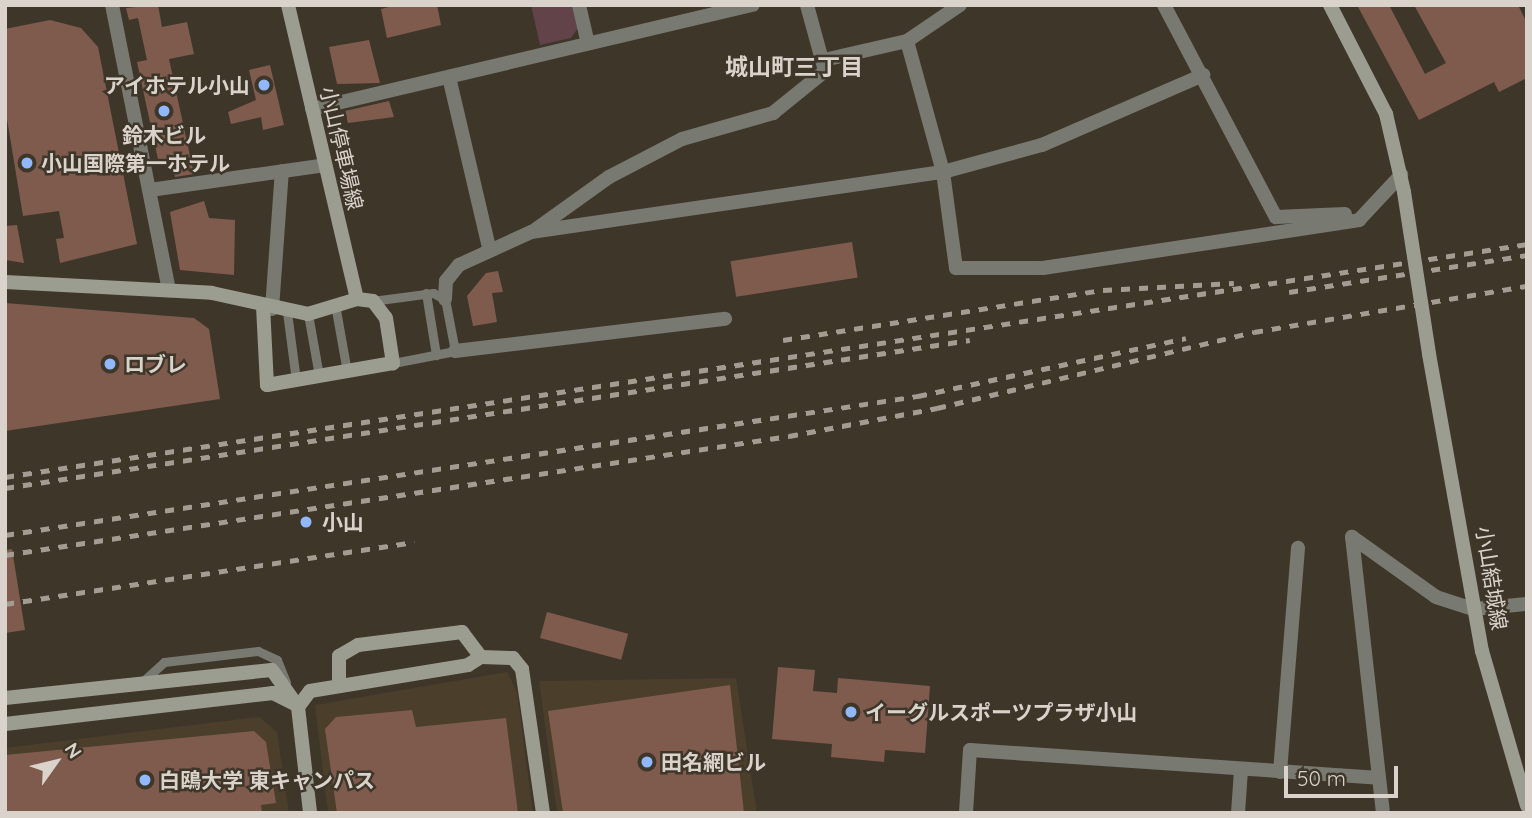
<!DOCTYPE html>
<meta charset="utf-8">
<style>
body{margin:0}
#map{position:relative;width:1532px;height:818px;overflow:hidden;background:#3f362a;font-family:Quicksand,"Noto Sans JP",sans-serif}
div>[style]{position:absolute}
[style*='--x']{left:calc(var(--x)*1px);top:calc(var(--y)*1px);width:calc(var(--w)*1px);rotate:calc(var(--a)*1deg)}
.built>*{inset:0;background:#4b3e2b}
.green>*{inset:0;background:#614349}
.building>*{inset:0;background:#7f5b4e;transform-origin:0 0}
.lane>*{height:9px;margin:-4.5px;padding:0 4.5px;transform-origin:4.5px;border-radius:4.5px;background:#787971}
.street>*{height:14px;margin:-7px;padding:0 7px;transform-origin:7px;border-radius:7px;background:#787971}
.secondary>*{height:14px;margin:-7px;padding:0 7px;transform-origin:7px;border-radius:7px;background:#9c9d91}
.rail>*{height:4.5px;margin-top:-2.25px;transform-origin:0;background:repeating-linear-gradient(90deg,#a39c92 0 9px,transparent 0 18px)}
.secondary-bridge>*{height:14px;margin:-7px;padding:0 7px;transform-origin:7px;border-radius:7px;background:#9c9d91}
.dots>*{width:19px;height:19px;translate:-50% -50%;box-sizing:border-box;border:4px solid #3f362a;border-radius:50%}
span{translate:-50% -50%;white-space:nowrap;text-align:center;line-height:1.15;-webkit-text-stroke:5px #3f362a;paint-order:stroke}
.poi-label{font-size:21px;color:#d9d3cb;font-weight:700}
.right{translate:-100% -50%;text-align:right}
.left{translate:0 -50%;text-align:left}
.street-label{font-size:21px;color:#d9d3cb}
.neighbourhood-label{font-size:23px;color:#d9d3cb;font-weight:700}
.frame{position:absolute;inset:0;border:7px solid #d9d3cb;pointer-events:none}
.north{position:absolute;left:21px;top:727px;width:70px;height:70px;-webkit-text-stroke:5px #3f362a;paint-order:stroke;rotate:56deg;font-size:19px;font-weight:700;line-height:28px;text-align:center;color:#d9d3cb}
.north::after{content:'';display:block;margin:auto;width:24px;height:32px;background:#d9d3cb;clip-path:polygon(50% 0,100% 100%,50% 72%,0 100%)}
.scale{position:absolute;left:1284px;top:766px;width:114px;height:32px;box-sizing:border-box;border:4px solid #d9d3cb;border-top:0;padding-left:9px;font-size:21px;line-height:24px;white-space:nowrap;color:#d9d3cb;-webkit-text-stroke:5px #3f362a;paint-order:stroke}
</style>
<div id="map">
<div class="built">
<div style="clip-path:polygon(507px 672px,517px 692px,533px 813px,328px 813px,315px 705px)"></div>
<div style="clip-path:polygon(736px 678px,757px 813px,557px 813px,539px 681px)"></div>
<div style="clip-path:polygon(259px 717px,277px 732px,289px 813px,5px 813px,5px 748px)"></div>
</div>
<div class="green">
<div style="clip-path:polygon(531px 5px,573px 5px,578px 28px,571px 38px,540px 45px)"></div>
</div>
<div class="building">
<div style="clip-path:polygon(158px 5px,162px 27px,187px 22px,194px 54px,169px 59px,194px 174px,175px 177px,172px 161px,159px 164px,137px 62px,147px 60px,138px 18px,129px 20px,126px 8px)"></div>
<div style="clip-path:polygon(397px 5px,437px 5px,441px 25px,387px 38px,381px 9px)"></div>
<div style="clip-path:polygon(1357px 5px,1389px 5px,1425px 74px,1446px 63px,1414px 5px,1518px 5px,1527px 23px,1527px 78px,1499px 92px,1494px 82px,1419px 120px)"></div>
<div style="clip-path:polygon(50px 20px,81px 28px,98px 47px,137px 244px,60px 263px,56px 239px,64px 238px,59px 211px,23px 216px,5px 107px,5px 29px)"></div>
<div style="clip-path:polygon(369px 40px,380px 83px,337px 84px,329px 47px)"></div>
<div style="clip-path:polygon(270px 65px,284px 125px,263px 130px,261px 117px,231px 124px,228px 112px,256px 100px,249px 70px)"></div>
<div style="clip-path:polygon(389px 101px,394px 117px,348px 123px,345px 111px)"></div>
<div style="clip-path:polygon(204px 201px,209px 218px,235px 220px,234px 275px,180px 270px,170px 212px)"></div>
<div style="clip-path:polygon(17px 225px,24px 263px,5px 260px,5px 226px)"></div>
<div style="left:852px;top:242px;width:36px;height:123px;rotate:81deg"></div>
<div style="clip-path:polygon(498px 271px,503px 292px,492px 293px,497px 322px,473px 326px,467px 296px,486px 273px)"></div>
<div style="clip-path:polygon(5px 303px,194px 318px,209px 329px,220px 399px,5px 431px)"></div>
<div style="clip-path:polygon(12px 549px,25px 630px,5px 633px,5px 550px)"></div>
<div style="left:547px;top:612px;width:84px;height:27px;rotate:15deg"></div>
<div style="clip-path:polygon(778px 667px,815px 670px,813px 691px,837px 693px,838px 678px,930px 686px,925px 753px,885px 750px,884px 762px,831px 757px,832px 744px,772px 739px)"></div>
<div style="clip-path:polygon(730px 685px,744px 813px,563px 813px,548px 711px)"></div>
<div style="clip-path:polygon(412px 710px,416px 727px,506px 718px,518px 813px,337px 813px,325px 729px,336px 717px)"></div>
<div style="clip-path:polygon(254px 731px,266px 742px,276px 803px,261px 805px,262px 813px,6px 813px,5px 755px)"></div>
</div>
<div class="lane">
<div style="--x:426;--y:293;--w:63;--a:80.8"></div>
<div style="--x:372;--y:301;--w:62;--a:-7.5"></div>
<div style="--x:433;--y:293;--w:13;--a:27"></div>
<div style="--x:445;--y:299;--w:53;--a:79.1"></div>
<div style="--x:455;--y:351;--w:63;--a:169"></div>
<div style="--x:336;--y:310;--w:63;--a:79.9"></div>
<div style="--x:287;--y:312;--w:69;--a:82.5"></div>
<div style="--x:308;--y:314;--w:63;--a:79.9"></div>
<div style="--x:142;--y:682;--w:30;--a:-42"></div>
<div style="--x:164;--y:662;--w:95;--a:-6.7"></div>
<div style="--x:258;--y:651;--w:21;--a:25"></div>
<div style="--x:277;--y:660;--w:24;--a:68"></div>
</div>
<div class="street">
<div style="--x:112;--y:5;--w:291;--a:78.7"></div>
<div style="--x:579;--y:5;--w:37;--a:77"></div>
<div style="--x:1164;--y:5;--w:240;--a:62.2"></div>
<div style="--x:1276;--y:217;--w:69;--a:-2.5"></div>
<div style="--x:907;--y:41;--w:136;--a:74.6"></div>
<div style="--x:943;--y:172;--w:97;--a:82.3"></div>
<div style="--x:956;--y:268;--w:87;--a:0"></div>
<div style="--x:1043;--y:268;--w:320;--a:-8.6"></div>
<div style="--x:1359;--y:220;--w:62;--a:-47"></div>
<div style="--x:824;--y:60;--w:85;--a:-12.9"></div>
<div style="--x:907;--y:41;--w:64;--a:-34.2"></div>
<div style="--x:449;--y:77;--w:176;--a:76.8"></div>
<div style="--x:312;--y:109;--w:453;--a:-13.3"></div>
<div style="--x:150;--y:190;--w:177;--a:-8.1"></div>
<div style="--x:535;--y:230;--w:91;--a:-35.6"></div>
<div style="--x:609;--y:177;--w:82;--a:-27.5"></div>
<div style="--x:682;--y:139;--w:95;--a:-15.9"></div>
<div style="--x:773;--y:113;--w:67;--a:-38.9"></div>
<div style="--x:825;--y:71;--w:68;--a:-105.3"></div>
<div style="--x:445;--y:299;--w:18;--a:-87"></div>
<div style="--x:446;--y:281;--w:21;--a:-51"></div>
<div style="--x:459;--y:265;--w:79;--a:-24.6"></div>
<div style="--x:531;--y:232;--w:416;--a:-8.3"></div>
<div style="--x:943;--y:172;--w:103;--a:-15.3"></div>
<div style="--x:1042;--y:145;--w:176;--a:-23.5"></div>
<div style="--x:272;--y:309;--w:138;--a:-85.9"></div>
<div style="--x:455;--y:351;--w:272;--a:-6.8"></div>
<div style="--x:1280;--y:772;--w:225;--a:-85.4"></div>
<div style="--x:966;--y:813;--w:63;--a:-86.4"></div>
<div style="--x:970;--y:750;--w:410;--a:3.9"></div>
<div style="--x:1238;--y:813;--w:43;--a:-86"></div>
<div style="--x:1383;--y:813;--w:278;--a:-96.4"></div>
<div style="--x:1352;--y:537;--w:103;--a:35.5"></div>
<div style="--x:1436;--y:597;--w:40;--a:18"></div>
<div style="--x:1474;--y:609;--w:53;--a:-5.4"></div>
</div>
<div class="secondary">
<div style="--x:288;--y:5;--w:302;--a:76.8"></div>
<div style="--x:1330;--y:5;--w:123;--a:62.8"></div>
<div style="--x:1386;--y:114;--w:80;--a:77"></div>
<div style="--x:5;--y:282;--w:207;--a:3"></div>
<div style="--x:212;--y:293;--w:98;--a:12.3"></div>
<div style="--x:308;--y:314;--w:51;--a:-17"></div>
<div style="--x:357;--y:299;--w:16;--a:7"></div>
<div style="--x:373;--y:301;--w:21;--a:53"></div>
<div style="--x:386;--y:318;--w:46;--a:81.2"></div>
<div style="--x:393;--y:363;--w:128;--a:170.1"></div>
<div style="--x:267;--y:385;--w:78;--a:-92.9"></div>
<div style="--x:1429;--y:354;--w:302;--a:79.9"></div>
<div style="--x:1482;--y:651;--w:161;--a:73.8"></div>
<div style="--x:339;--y:685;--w:29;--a:-90"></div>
<div style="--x:339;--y:656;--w:22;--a:-30"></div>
<div style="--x:358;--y:645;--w:105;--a:-7.1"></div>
<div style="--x:462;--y:632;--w:31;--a:53"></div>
<div style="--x:5;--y:698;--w:268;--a:-6"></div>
<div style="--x:272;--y:670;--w:45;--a:54.9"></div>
<div style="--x:298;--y:707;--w:107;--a:83.5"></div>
<div style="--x:298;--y:707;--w:20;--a:-53"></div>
<div style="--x:310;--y:691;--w:160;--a:-9.3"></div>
<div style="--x:468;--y:665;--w:15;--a:-32"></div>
<div style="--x:481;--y:657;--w:32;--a:2"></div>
<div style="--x:513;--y:658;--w:14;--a:51"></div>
<div style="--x:522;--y:669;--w:146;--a:81.7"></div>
<div style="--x:5;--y:724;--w:270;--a:-6.6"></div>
<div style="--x:273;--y:693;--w:25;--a:27"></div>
</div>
<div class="rail">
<div style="--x:1289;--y:292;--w:241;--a:-8.8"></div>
<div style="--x:783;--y:340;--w:324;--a:-8.9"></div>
<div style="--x:1103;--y:290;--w:131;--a:-3.1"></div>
<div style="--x:5;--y:477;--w:1540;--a:-8.7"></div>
<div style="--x:5;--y:488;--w:976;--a:-8.72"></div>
<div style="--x:5;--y:535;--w:924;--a:-8.66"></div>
<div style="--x:918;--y:396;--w:274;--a:-12.2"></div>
<div style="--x:5;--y:555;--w:793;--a:-8.63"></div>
<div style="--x:789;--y:436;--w:151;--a:-10.7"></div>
<div style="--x:937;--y:408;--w:326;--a:-13.5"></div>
<div style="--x:1254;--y:332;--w:277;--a:-9.6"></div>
<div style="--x:5;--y:604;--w:414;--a:-8.6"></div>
</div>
<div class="secondary-bridge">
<div style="--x:1404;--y:192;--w:164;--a:81.2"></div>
</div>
<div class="dots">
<div style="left:264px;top:85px;background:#91b8fd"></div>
<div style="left:164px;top:111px;background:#91b8fd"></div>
<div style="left:27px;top:163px;background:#91b8fd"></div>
<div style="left:110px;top:364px;background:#91b8fd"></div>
<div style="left:306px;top:522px;background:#91b8fd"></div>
<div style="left:851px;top:712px;background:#91b8fd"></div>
<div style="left:647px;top:762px;background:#91b8fd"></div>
<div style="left:145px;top:780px;background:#91b8fd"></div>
</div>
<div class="poi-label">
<span class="right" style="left:250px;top:85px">アイホテル小山</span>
<span style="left:164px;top:135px">鈴木ビル</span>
<span class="left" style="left:41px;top:163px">小山国際第一ホテル</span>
<span class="left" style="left:124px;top:364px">ロブレ</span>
<span class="left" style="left:322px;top:522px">小山</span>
<span class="left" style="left:865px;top:712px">イーグルスポーツプラザ小山</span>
<span class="left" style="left:661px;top:762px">田名網ビル</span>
<span class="left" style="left:159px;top:780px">白鴎大学 東キャンパス</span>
</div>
<div class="street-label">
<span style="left:342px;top:148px;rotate:77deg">小山停車場線</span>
<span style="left:1492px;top:578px;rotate:81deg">小山結城線</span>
</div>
<div class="neighbourhood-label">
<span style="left:794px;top:67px">城山町三丁目</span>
</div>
<div class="frame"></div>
<div class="north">N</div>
<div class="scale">50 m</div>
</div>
